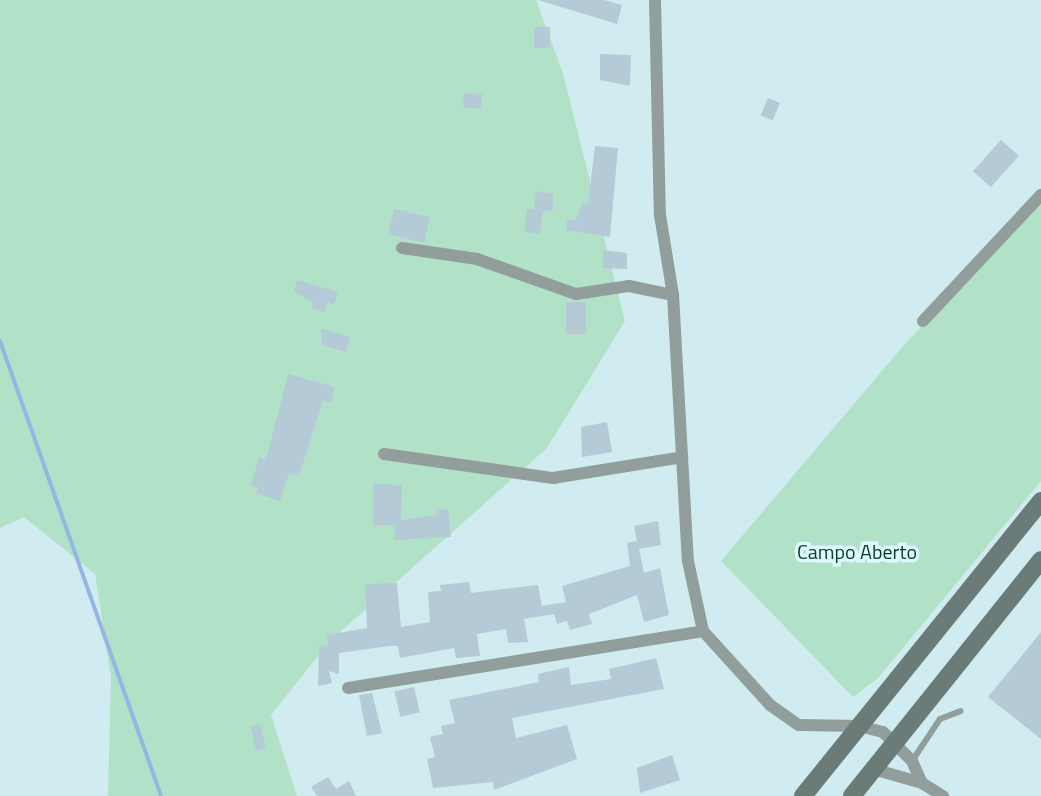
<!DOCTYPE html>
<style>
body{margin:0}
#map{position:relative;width:1041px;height:796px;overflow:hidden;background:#d0ecf0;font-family:"Titillium Web",sans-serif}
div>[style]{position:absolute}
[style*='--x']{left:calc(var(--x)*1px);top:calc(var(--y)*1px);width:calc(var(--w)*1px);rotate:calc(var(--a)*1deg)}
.green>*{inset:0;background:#b1e2c7}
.stream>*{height:4px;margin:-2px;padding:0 2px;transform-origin:2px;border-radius:2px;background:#95b6e2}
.building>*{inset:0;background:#b4cad7;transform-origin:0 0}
.lane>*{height:6px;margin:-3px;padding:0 3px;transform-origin:3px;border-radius:3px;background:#929e9c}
.street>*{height:12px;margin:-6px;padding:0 6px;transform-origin:6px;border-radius:6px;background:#929e9c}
.secondary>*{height:18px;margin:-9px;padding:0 9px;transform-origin:9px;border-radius:9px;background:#6a7b78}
span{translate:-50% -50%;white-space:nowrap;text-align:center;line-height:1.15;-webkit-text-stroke:7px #ddf9fe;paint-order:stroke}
.park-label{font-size:20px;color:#0b3a26}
</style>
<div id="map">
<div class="green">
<div style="clip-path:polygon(0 0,536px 0,563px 73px,625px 321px,547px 448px,330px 641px,271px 715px,297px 796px,108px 796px,111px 677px,95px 574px,24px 517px,0 528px)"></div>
<div style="clip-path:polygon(1041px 202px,1041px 481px,878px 678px,853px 697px,721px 561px,903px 346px)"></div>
</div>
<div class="stream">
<div style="--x:0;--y:341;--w:483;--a:70.5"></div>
</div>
<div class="building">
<div style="clip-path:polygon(538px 0,604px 0,622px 5px,617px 24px)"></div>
<div style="left:534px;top:27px;width:16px;height:21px"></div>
<div style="clip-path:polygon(600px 54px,631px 55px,630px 86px,600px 80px)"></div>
<div style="left:464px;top:93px;width:18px;height:15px;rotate:3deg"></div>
<div style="left:768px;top:98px;width:13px;height:19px;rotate:23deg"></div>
<div style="left:1001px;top:140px;width:24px;height:42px;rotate:42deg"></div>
<div style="clip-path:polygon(595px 146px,618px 148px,610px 237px,566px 230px,567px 220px,576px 220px,582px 203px,588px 204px)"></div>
<div style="clip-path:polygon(536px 191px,553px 194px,553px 211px,534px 210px)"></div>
<div style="left:394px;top:209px;width:37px;height:26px;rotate:13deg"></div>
<div style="left:527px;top:209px;width:16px;height:23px;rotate:7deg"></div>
<div style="clip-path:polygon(603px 250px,627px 253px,627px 269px,603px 268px)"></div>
<div style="clip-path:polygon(297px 280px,338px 292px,334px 305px,328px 301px,325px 312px,311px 308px,313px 303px,294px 291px)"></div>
<div style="left:566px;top:302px;width:20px;height:32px"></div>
<div style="clip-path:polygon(321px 328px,350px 337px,346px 352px,322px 345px)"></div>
<div style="clip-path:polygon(288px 374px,335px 387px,331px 403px,323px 400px,299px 476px,289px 473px,280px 501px,256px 493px,258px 488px,251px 485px,259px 457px,266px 460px)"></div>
<div style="clip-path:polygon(607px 422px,612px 452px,582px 457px,581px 427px)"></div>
<div style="clip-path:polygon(373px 484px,402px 485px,401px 520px,437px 515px,436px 508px,448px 510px,451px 537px,395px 540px,395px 525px,373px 525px)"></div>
<div style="clip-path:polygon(658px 521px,661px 545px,639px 549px,644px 573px,660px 568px,669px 615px,644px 622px,637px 595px,589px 614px,592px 624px,570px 630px,567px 621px,557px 624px,554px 614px,524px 619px,528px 642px,508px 643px,506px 629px,477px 634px,480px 656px,456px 658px,454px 648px,400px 658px,398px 646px,389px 646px,339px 653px,339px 674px,329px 671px,332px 683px,318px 686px,319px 646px,328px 645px,327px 635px,367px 628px,365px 584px,397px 583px,401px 627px,430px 622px,428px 592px,441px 591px,440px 585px,469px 582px,471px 593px,538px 585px,542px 606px,566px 602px,562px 586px,630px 566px,627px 543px,637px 541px,634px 526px)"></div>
<div style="clip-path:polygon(1041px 632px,1041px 739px,988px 697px)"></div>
<div style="clip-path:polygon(656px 658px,664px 689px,512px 718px,516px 738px,567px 725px,577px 759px,494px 790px,493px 782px,433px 788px,427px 759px,435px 757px,430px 737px,443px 734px,441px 726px,455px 723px,449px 700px,539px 682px,538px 674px,569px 667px,571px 685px,611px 679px,609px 669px)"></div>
<div style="left:414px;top:687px;width:26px;height:20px;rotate:77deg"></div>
<div style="clip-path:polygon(372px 693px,382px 733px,367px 736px,359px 695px)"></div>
<div style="left:260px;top:724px;width:25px;height:10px;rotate:76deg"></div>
<div style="clip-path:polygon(672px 755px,680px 780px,640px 793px,637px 768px)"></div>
<div style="clip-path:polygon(328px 777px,336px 789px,349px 781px,356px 796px,317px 796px,311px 787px)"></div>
</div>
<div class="lane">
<div style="--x:912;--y:761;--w:50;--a:-56.3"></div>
<div style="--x:940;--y:719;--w:22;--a:-21"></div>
</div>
<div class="street">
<div style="--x:655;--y:0;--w:215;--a:88.7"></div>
<div style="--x:660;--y:215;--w:81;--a:80.8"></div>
<div style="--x:673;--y:295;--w:266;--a:86.8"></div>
<div style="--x:688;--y:561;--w:72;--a:77.9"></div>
<div style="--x:703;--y:631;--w:100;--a:47.8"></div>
<div style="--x:770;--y:705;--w:35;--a:35"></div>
<div style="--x:799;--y:725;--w:61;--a:0.9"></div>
<div style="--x:860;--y:726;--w:24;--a:15"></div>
<div style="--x:883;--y:732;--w:41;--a:45"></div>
<div style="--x:912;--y:761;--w:24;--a:66"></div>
<div style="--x:922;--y:783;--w:25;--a:32"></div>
<div style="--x:402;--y:248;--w:76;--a:8.3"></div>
<div style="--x:477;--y:259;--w:105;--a:19.5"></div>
<div style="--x:576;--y:294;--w:54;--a:-8.6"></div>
<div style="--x:629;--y:286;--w:45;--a:11.6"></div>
<div style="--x:923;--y:321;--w:173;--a:-46.9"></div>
<div style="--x:384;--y:454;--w:171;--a:8.1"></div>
<div style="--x:553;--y:478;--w:131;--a:-9.2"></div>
<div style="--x:348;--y:688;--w:360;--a:-9.1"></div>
<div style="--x:873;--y:769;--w:51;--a:15.9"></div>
</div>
<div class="secondary">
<div style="--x:803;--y:796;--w:379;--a:-51.1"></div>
<div style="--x:852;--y:796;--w:302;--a:-51.3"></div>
</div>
<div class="park-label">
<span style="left:857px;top:551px">Campo Aberto</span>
</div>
</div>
